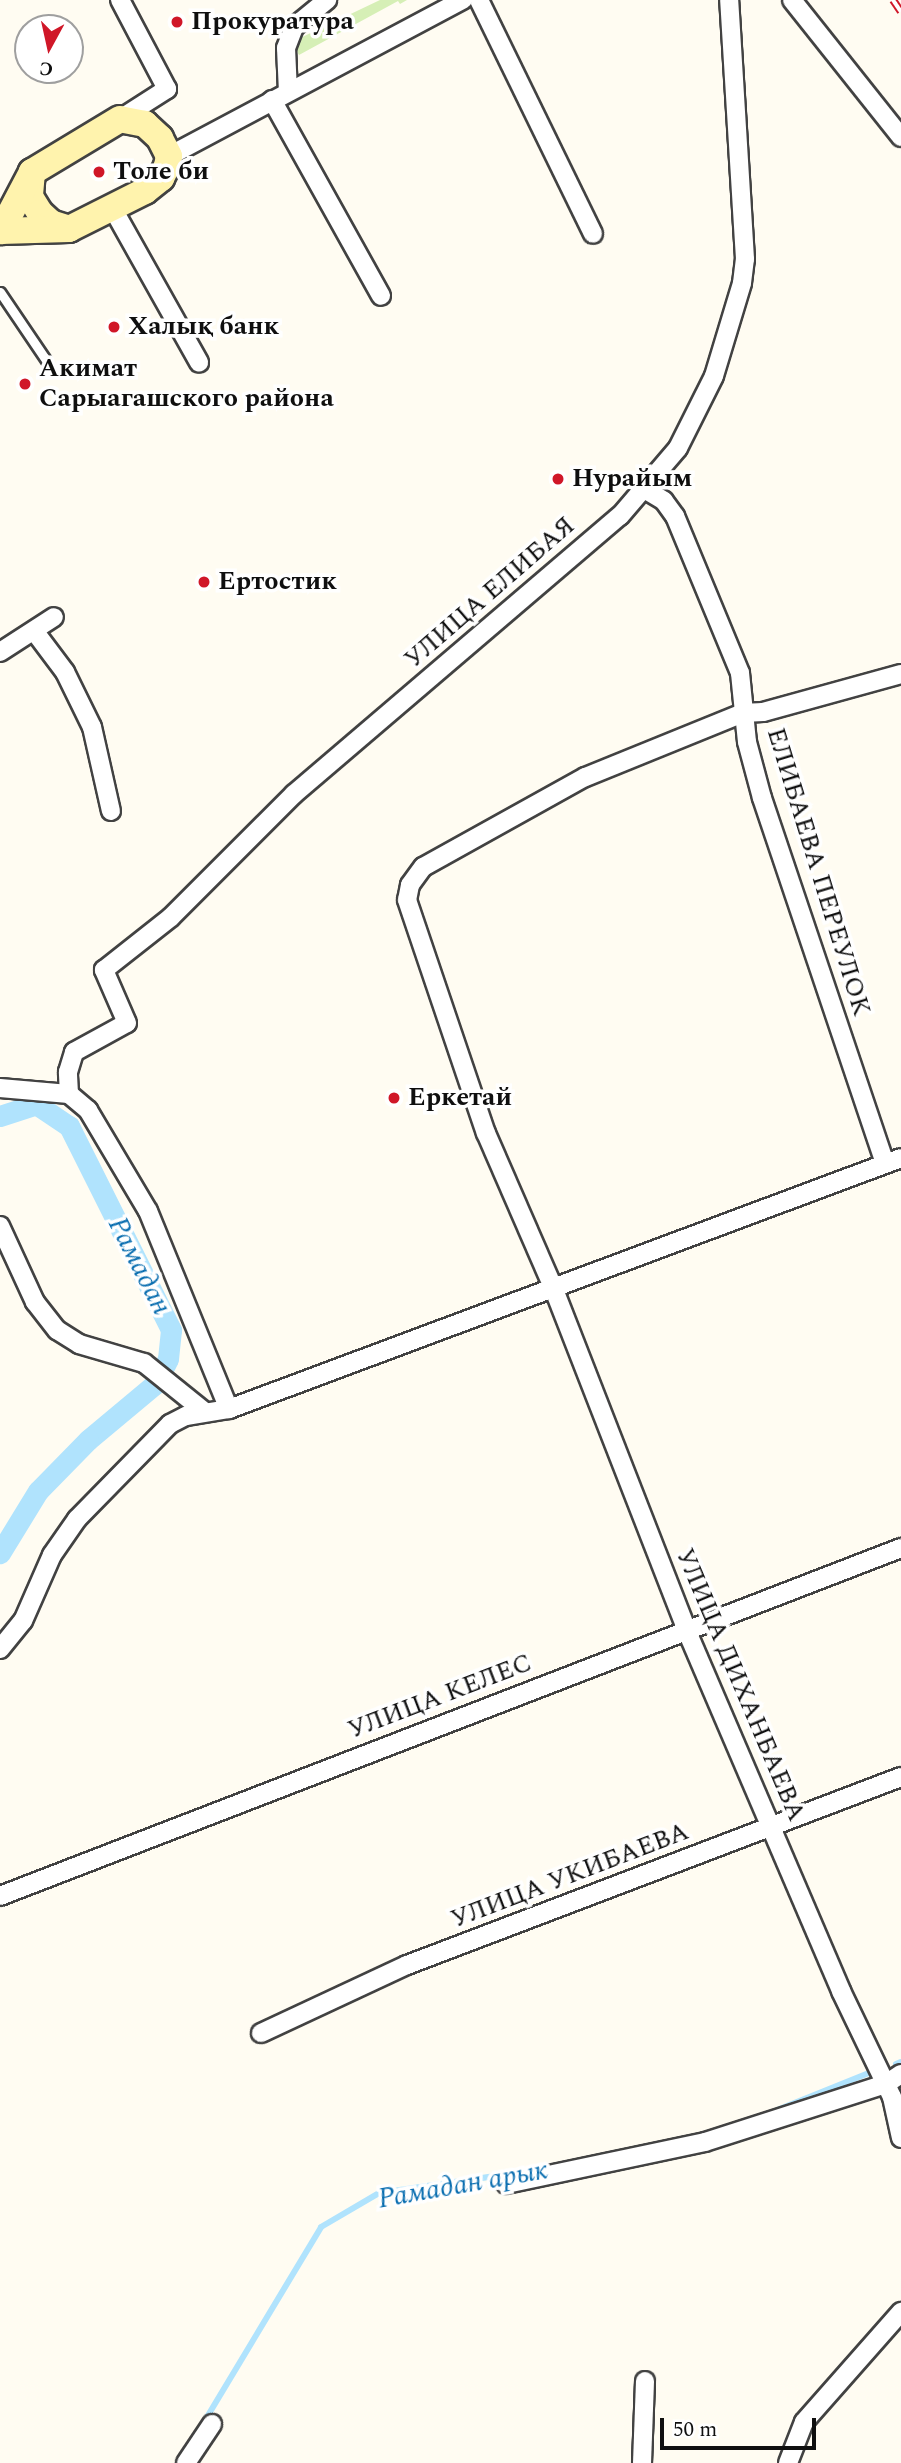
<!DOCTYPE html>
<meta charset="utf-8">
<style>
body{margin:0}
#map{position:relative;width:901px;height:2463px;overflow:hidden;background:#fffcf2;font-family:Spectral,serif}
div>[style]{position:absolute}
.green>*{inset:0;background:#d6efb6}
.stream>*{height:6px;margin:-3px;padding:0 3px;transform-origin:3px;border-radius:3px;background:#b0e3fd}
.canal>*{height:21px;margin:-10.5px;padding:0 10.5px;transform-origin:10.5px;border-radius:10.5px;background:#b0e3fd}
.roads{filter:drop-shadow(2px 0 #424242) drop-shadow(-2px 0 #424242) drop-shadow(0 2px #424242) drop-shadow(0 -2px #424242)}
.lane>*{height:9px;margin:-4.5px;padding:0 4.5px;transform-origin:4.5px;border-radius:4.5px;background:#fff}
.street>*{height:18px;margin:-9px;padding:0 9px;transform-origin:9px;border-radius:9px;background:#fff}
.secondary>*{height:26px;margin:-13px;padding:0 13px;transform-origin:13px;border-radius:13px;background:#fff3ad}
.rail>*{height:8px;margin-top:-4px;transform-origin:0;background:repeating-linear-gradient(90deg,#fff 0 16px,#d01728 0 32px);box-sizing:border-box;border-block:2px solid #d01728}
.dots>*{width:19px;height:19px;translate:-50% -50%;box-sizing:border-box;border:4px solid #fff;border-radius:50%}
span{translate:-50% -50%;white-space:nowrap;text-align:center;line-height:1.15;-webkit-text-stroke:7px #fff;paint-order:stroke}
.poi-label{font-size:26px;color:#0f0f0f;font-weight:700}
.left{translate:0 -50%;text-align:left}
.street-label{font-size:26px;color:#0f0f0f}
.water-label{font-size:28px;color:#0a6eb0;font-style:italic}
.north{position:absolute;left:14px;top:14px;width:70px;height:70px;box-sizing:border-box;background:#fff;border:2px solid #9f9f9f;border-radius:50%;rotate:188deg;font-size:19px;font-weight:700;line-height:28px;text-align:center;color:#0f0f0f}
.north::after{content:'';display:block;margin:auto;width:24px;height:32px;background:#d01728;clip-path:polygon(50% 0,100% 100%,50% 72%,0 100%)}
.scale{position:absolute;left:660px;top:2418px;width:156px;height:32px;box-sizing:border-box;border:4px solid #0f0f0f;border-top:0;padding-left:9px;font-size:21px;line-height:24px;white-space:nowrap;color:#0f0f0f;-webkit-text-stroke:5px #fff;paint-order:stroke}
</style>
<div id="map">
<div class="green">
<i style="clip-path:polygon(380px 0,407px 0,400px 4px,398px 1px,299px 55px,295px 48px,296px 40px)"></i>
</div>
<div class="stream">
<i style="left:896px;top:2064px;width:5px;rotate:-22deg"></i>
<i style="left:777px;top:2110px;width:101px;rotate:-22deg"></i>
<i style="left:204px;top:2422px;width:227px;rotate:-59deg"></i>
<i style="left:321px;top:2227px;width:67px;rotate:-30.4deg"></i>
<i style="left:379px;top:2193px;width:153px;rotate:-8.3deg"></i>
</div>
<div class="canal">
<i style="left:0;top:1116px;width:38px;rotate:-18deg"></i>
<i style="left:36px;top:1104px;width:40px;rotate:34deg"></i>
<i style="left:69px;top:1126px;width:228px;rotate:63.4deg"></i>
<i style="left:171px;top:1330px;width:29px;rotate:96deg"></i>
<i style="left:168px;top:1359px;width:28px;rotate:117deg"></i>
<i style="left:155px;top:1384px;width:87px;rotate:140.1deg"></i>
<i style="left:88px;top:1440px;width:71px;rotate:134.4deg"></i>
<i style="left:38px;top:1491px;width:73px;rotate:121.5deg"></i>
</div>
<div class="roads">
<div class="lane">
<i style="left:0;top:292px;width:82px;rotate:55.9deg"></i>
</div>
<div class="street">
<i style="left:479px;top:0;width:260px;rotate:64deg"></i>
<i style="left:792px;top:0;width:175px;rotate:51.5deg"></i>
<i style="left:288px;top:92px;width:44px;rotate:-92.6deg"></i>
<i style="left:286px;top:48px;width:22px;rotate:-69deg"></i>
<i style="left:294px;top:27px;width:43px;rotate:-39.3deg"></i>
<i style="left:272px;top:100px;width:224px;rotate:60.9deg"></i>
<i style="left:120px;top:119px;width:56px;rotate:-32.6deg"></i>
<i style="left:167px;top:89px;width:101px;rotate:-117.8deg"></i>
<i style="left:169px;top:156px;width:333px;rotate:-28deg"></i>
<i style="left:113px;top:209px;width:176px;rotate:60.7deg"></i>
<i style="left:646px;top:490px;width:21px;rotate:31deg"></i>
<i style="left:664px;top:501px;width:19px;rotate:54deg"></i>
<i style="left:675px;top:516px;width:170px;rotate:67.5deg"></i>
<i style="left:740px;top:673px;width:69px;rotate:84.2deg"></i>
<i style="left:747px;top:742px;width:58px;rotate:75deg"></i>
<i style="left:762px;top:798px;width:385px;rotate:71.4deg"></i>
<i style="left:35px;top:632px;width:50px;rotate:53.1deg"></i>
<i style="left:65px;top:672px;width:61px;rotate:63.9deg"></i>
<i style="left:92px;top:727px;width:86px;rotate:77.3deg"></i>
<i style="left:0;top:652px;width:64px;rotate:-32.9deg"></i>
<i style="left:901px;top:674px;width:143px;rotate:164.6deg"></i>
<i style="left:763px;top:712px;width:20px;rotate:177deg"></i>
<i style="left:743px;top:713px;width:170px;rotate:157.9deg"></i>
<i style="left:585px;top:777px;width:185px;rotate:150.9deg"></i>
<i style="left:423px;top:867px;width:22px;rotate:126deg"></i>
<i style="left:410px;top:885px;width:15px;rotate:101deg"></i>
<i style="left:407px;top:900px;width:246px;rotate:71.3deg"></i>
<i style="left:486px;top:1133px;width:168px;rotate:66.5deg"></i>
<i style="left:553px;top:1287px;width:367px;rotate:68.7deg"></i>
<i style="left:686px;top:1629px;width:394px;rotate:66.8deg"></i>
<i style="left:841px;top:1991px;width:118px;rotate:64.3deg"></i>
<i style="left:892px;top:2097px;width:42px;rotate:77.6deg"></i>
<i style="left:0;top:1088px;width:69px;rotate:5deg"></i>
<i style="left:69px;top:1094px;width:25px;rotate:40deg"></i>
<i style="left:88px;top:1110px;width:117px;rotate:59.3deg"></i>
<i style="left:148px;top:1211px;width:214px;rotate:67.8deg"></i>
<i style="left:69px;top:1094px;width:22px;rotate:-93deg"></i>
<i style="left:68px;top:1072px;width:21px;rotate:-73deg"></i>
<i style="left:74px;top:1052px;width:60px;rotate:-28.7deg"></i>
<i style="left:127px;top:1023px;width:58px;rotate:-113.5deg"></i>
<i style="left:104px;top:970px;width:85px;rotate:-38.3deg"></i>
<i style="left:171px;top:917px;width:174px;rotate:-45deg"></i>
<i style="left:294px;top:794px;width:428px;rotate:-40.5deg"></i>
<i style="left:620px;top:516px;width:89px;rotate:-49.5deg"></i>
<i style="left:678px;top:448px;width:80px;rotate:-63.4deg"></i>
<i style="left:714px;top:376px;width:97px;rotate:-73.2deg"></i>
<i style="left:742px;top:283px;width:24px;rotate:-83deg"></i>
<i style="left:745px;top:259px;width:259px;rotate:-93.5deg"></i>
<i style="left:0;top:1226px;width:84px;rotate:65.3deg"></i>
<i style="left:35px;top:1302px;width:36px;rotate:52deg"></i>
<i style="left:57px;top:1330px;width:26px;rotate:32deg"></i>
<i style="left:79px;top:1344px;width:68px;rotate:16.3deg"></i>
<i style="left:144px;top:1363px;width:78px;rotate:38.8deg"></i>
<i style="left:0;top:1649px;width:36px;rotate:-51deg"></i>
<i style="left:23px;top:1621px;width:72px;rotate:-66.3deg"></i>
<i style="left:52px;top:1555px;width:44px;rotate:-55.2deg"></i>
<i style="left:77px;top:1519px;width:133px;rotate:-45.6deg"></i>
<i style="left:170px;top:1424px;width:18px;rotate:-27deg"></i>
<i style="left:186px;top:1416px;width:44px;rotate:-9.2deg"></i>
<i style="left:229px;top:1409px;width:717px;rotate:-20.48deg"></i>
<i style="left:0;top:1896px;width:966px;rotate:-21.12deg"></i>
<i style="left:261px;top:2033px;width:161px;rotate:-25deg"></i>
<i style="left:407px;top:1965px;width:529px;rotate:-20.84deg"></i>
<i style="left:506px;top:2184px;width:203px;rotate:-11.9deg"></i>
<i style="left:705px;top:2142px;width:190px;rotate:-17.8deg"></i>
<i style="left:886px;top:2084px;width:18px;rotate:-34deg"></i>
<i style="left:186px;top:2463px;width:47px;rotate:-56.3deg"></i>
<i style="left:642px;top:2463px;width:82px;rotate:-87.9deg"></i>
<i style="left:788px;top:2463px;width:44px;rotate:-68.7deg"></i>
<i style="left:804px;top:2422px;width:147px;rotate:-48.6deg"></i>
</div>
<div class="secondary">
<i style="left:32px;top:172px;width:25px;rotate:95deg"></i>
<i style="left:30px;top:197px;width:19px;rotate:58deg"></i>
<i style="left:40px;top:213px;width:15px;rotate:42deg"></i>
<i style="left:51px;top:223px;width:19px;rotate:18deg"></i>
<i style="left:0;top:231px;width:69px;rotate:-1.7deg"></i>
<i style="left:69px;top:229px;width:85px;rotate:-26.6deg"></i>
<i style="left:145px;top:191px;width:21px;rotate:-39deg"></i>
<i style="left:161px;top:178px;width:13px;rotate:-63deg"></i>
<i style="left:167px;top:166px;width:10px;rotate:-79deg"></i>
<i style="left:169px;top:156px;width:20px;rotate:-117deg"></i>
<i style="left:160px;top:138px;width:21px;rotate:-137deg"></i>
<i style="left:145px;top:124px;width:25px;rotate:-169deg"></i>
<i style="left:120px;top:119px;width:103px;rotate:148.9deg"></i>
<i style="left:32px;top:172px;width:67px;rotate:117.7deg"></i>
</div>
</div>
<div class="rail">
<i style="left:893px;top:0;width:14px;rotate:56deg"></i>
</div>
<div class="dots">
<i style="left:177px;top:22px;background:#d01728"></i>
<i style="left:99px;top:172px;background:#d01728"></i>
<i style="left:114px;top:327px;background:#d01728"></i>
<i style="left:25px;top:384px;background:#d01728"></i>
<i style="left:558px;top:479px;background:#d01728"></i>
<i style="left:204px;top:582px;background:#d01728"></i>
<i style="left:394px;top:1098px;background:#d01728"></i>
</div>
<div class="poi-label">
<span class="left" style="left:191px;top:22px">Прокуратура</span>
<span class="left" style="left:113px;top:172px">Толе би</span>
<span class="left" style="left:128px;top:327px">Халық банк</span>
<span class="left" style="left:39px;top:384px">Акимат<br>Сарыагашского района</span>
<span class="left" style="left:572px;top:479px">Нурайым</span>
<span class="left" style="left:218px;top:582px">Ертостик</span>
<span class="left" style="left:408px;top:1098px">Еркетай</span>
</div>
<div class="street-label">
<span style="left:490px;top:593px;rotate:-41deg">УЛИЦА ЕЛИБАЯ</span>
<span style="left:818px;top:872px;rotate:73deg">ЕЛИБАЕВА ПЕРЕУЛОК</span>
<span style="left:740px;top:1685px;rotate:67deg">УЛИЦА ДИХАНБАЕВА</span>
<span style="left:440px;top:1697px;rotate:-21deg">УЛИЦА КЕЛЕС</span>
<span style="left:570px;top:1876px;rotate:-21deg">УЛИЦА УКИБАЕВА</span>
</div>
<div class="water-label">
<span style="left:139px;top:1266px;rotate:63deg">Рамадан</span>
<span style="left:463px;top:2185px;rotate:-10deg">Рамадан арык</span>
</div>
<div class="north">С</div>
<div class="scale">50 m</div>
</div>
